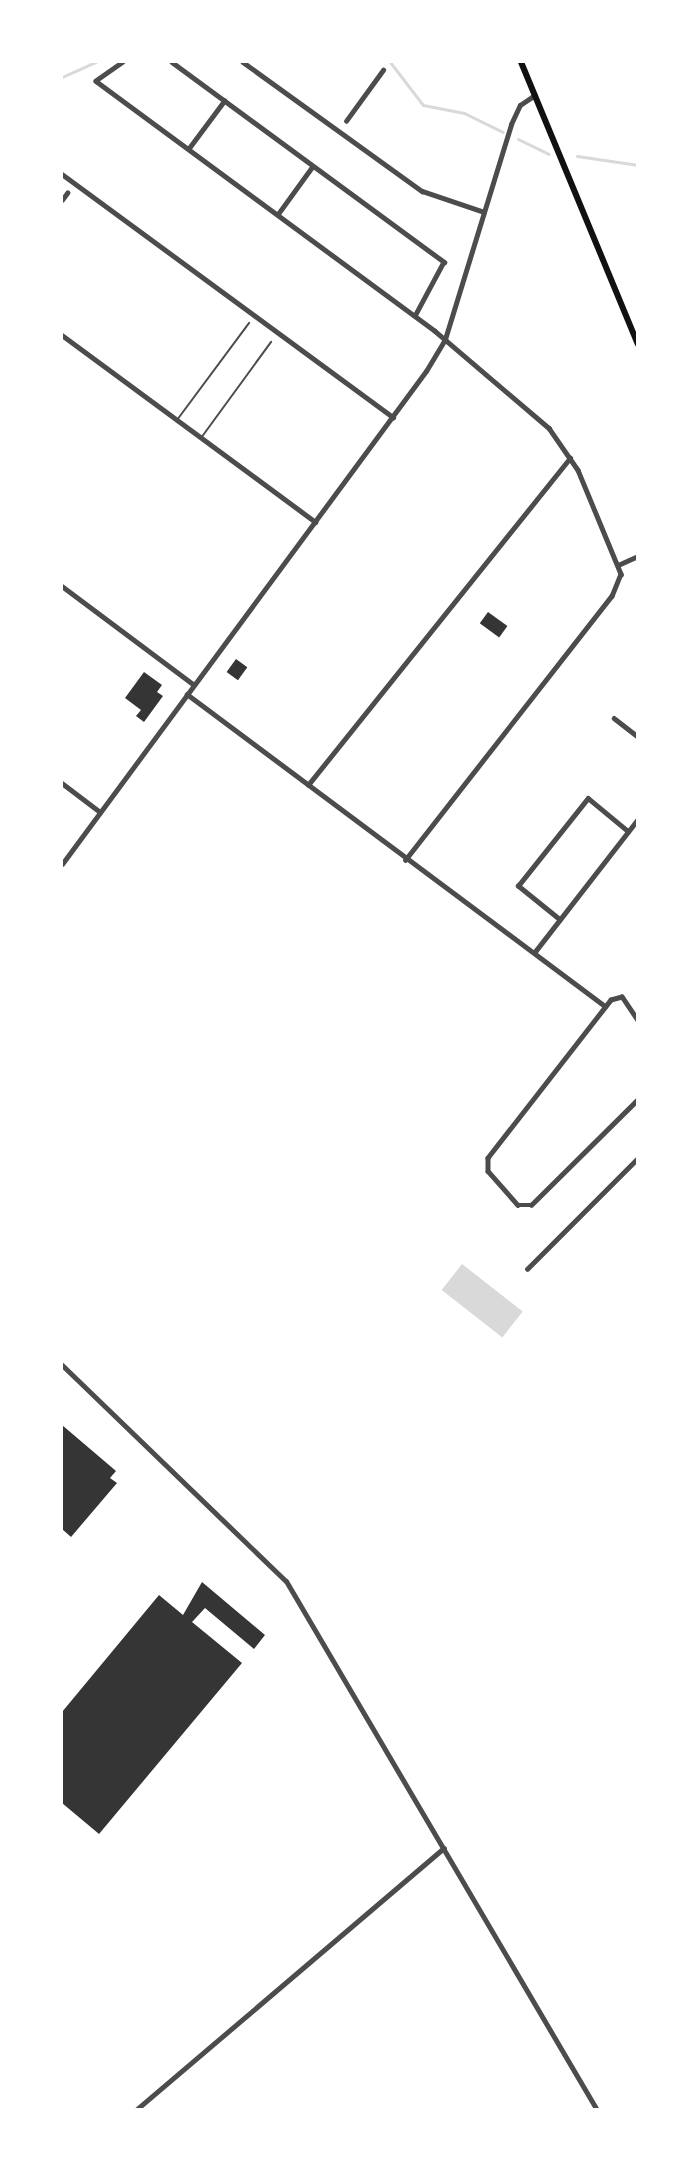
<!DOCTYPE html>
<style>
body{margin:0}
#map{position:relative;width:699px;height:2171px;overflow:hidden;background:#fff;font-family:Quicksand,sans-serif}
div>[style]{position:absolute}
.water>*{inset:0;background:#d9d9d9;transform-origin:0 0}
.stream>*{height:3px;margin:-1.5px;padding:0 1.5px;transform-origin:1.5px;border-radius:1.5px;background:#d9d9d9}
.building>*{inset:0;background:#353535;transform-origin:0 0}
.service>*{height:2px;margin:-1px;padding:0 1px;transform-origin:1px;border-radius:1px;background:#4c4c4c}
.minor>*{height:4.5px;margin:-2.25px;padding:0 2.25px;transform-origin:2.25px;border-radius:2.25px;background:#4c4c4c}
.tertiary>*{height:5px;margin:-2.5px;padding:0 2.5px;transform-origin:2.5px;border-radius:2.5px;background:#4c4c4c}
.secondary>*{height:6px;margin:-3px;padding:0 3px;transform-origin:3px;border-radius:3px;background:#111}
span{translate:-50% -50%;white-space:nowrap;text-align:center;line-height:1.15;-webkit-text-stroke:4.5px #fff;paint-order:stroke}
.frame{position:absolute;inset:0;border:63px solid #fff;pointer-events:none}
</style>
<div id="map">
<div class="water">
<i style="left:462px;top:1264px;width:77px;height:33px;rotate:38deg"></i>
</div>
<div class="stream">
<i style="left:390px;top:62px;width:54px;rotate:52.5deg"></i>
<i style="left:423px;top:105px;width:42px;rotate:11deg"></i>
<i style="left:464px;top:113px;width:43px;rotate:26deg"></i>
<i style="left:62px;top:77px;width:37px;rotate:-24deg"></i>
<i style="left:518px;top:139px;width:34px;rotate:26deg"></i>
<i style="left:577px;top:156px;width:62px;rotate:8.4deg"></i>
</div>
<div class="building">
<i style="left:488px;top:612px;width:24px;height:14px;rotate:36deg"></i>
<i style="left:236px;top:659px;width:14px;height:16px;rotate:36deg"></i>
<i style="clip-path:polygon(144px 672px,162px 685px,157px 692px,163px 696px,144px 722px,136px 716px,141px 710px,125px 698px)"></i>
<i style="clip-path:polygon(62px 1425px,116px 1471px,110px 1478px,117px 1483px,71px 1537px,62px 1529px)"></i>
<i style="clip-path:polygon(202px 1582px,265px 1635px,254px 1649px,205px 1608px,192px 1622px,242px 1663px,99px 1834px,62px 1803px,62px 1712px,159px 1595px,183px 1615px)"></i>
</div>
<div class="service">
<i style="left:177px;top:420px;width:121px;rotate:-53.4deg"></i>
<i style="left:201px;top:438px;width:119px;rotate:-53.9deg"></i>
</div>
<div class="minor">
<i style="left:123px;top:62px;width:33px;rotate:145deg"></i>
<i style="left:96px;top:81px;width:421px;rotate:36.4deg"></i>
<i style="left:435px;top:331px;width:150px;rotate:40.4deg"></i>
<i style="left:549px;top:428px;width:51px;rotate:55.4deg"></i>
<i style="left:578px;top:470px;width:113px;rotate:67.5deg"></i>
<i style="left:621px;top:574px;width:24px;rotate:112deg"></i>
<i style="left:612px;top:596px;width:335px;rotate:128deg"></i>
<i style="left:172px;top:62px;width:338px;rotate:36.3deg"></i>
<i style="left:444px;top:262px;width:61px;rotate:118.2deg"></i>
<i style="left:243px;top:62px;width:221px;rotate:35.8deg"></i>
<i style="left:422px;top:191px;width:65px;rotate:18.7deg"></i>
<i style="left:346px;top:121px;width:63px;rotate:-54deg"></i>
<i style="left:189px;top:148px;width:59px;rotate:-53.3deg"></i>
<i style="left:62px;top:174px;width:411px;rotate:36.3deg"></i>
<i style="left:62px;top:200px;width:9px;rotate:-54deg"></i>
<i style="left:278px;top:214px;width:58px;rotate:-54.1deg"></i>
<i style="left:62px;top:335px;width:315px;rotate:36.4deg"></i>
<i style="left:618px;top:565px;width:22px;rotate:-24deg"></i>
<i style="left:62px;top:586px;width:164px;rotate:36.8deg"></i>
<i style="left:187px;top:694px;width:522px;rotate:36.74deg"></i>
<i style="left:614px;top:718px;width:31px;rotate:38deg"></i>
<i style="left:62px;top:783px;width:48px;rotate:37.3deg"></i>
<i style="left:308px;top:785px;width:419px;rotate:-51.3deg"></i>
<i style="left:560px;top:920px;width:54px;rotate:-141deg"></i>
<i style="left:518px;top:886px;width:112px;rotate:-51.5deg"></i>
<i style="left:588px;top:798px;width:52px;rotate:39.5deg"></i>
<i style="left:534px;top:953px;width:170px;rotate:-52.2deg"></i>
<i style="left:638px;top:1021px;width:29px;rotate:-124deg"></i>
<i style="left:622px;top:997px;width:11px;rotate:165deg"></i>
<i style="left:611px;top:1000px;width:200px;rotate:127.9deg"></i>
<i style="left:488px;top:1158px;width:13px;rotate:90deg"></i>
<i style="left:488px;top:1171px;width:45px;rotate:48.6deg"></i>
<i style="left:518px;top:1205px;width:13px"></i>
<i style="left:531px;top:1205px;width:151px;rotate:-44.7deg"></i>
<i style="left:527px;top:1269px;width:157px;rotate:-45deg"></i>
<i style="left:136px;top:2110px;width:404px;rotate:-40.4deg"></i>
</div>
<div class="tertiary">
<i style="left:62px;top:864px;width:613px;rotate:-53.56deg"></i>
<i style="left:426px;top:371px;width:37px;rotate:-59deg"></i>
<i style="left:445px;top:339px;width:225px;rotate:-72.9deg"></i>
<i style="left:511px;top:124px;width:21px;rotate:-65deg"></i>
<i style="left:520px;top:105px;width:18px;rotate:-34deg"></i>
<i style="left:62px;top:1365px;width:311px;rotate:44deg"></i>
<i style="left:286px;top:1581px;width:614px;rotate:59.55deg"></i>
</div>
<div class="secondary">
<i style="left:521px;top:62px;width:305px;rotate:67.5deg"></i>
</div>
<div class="frame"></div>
</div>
